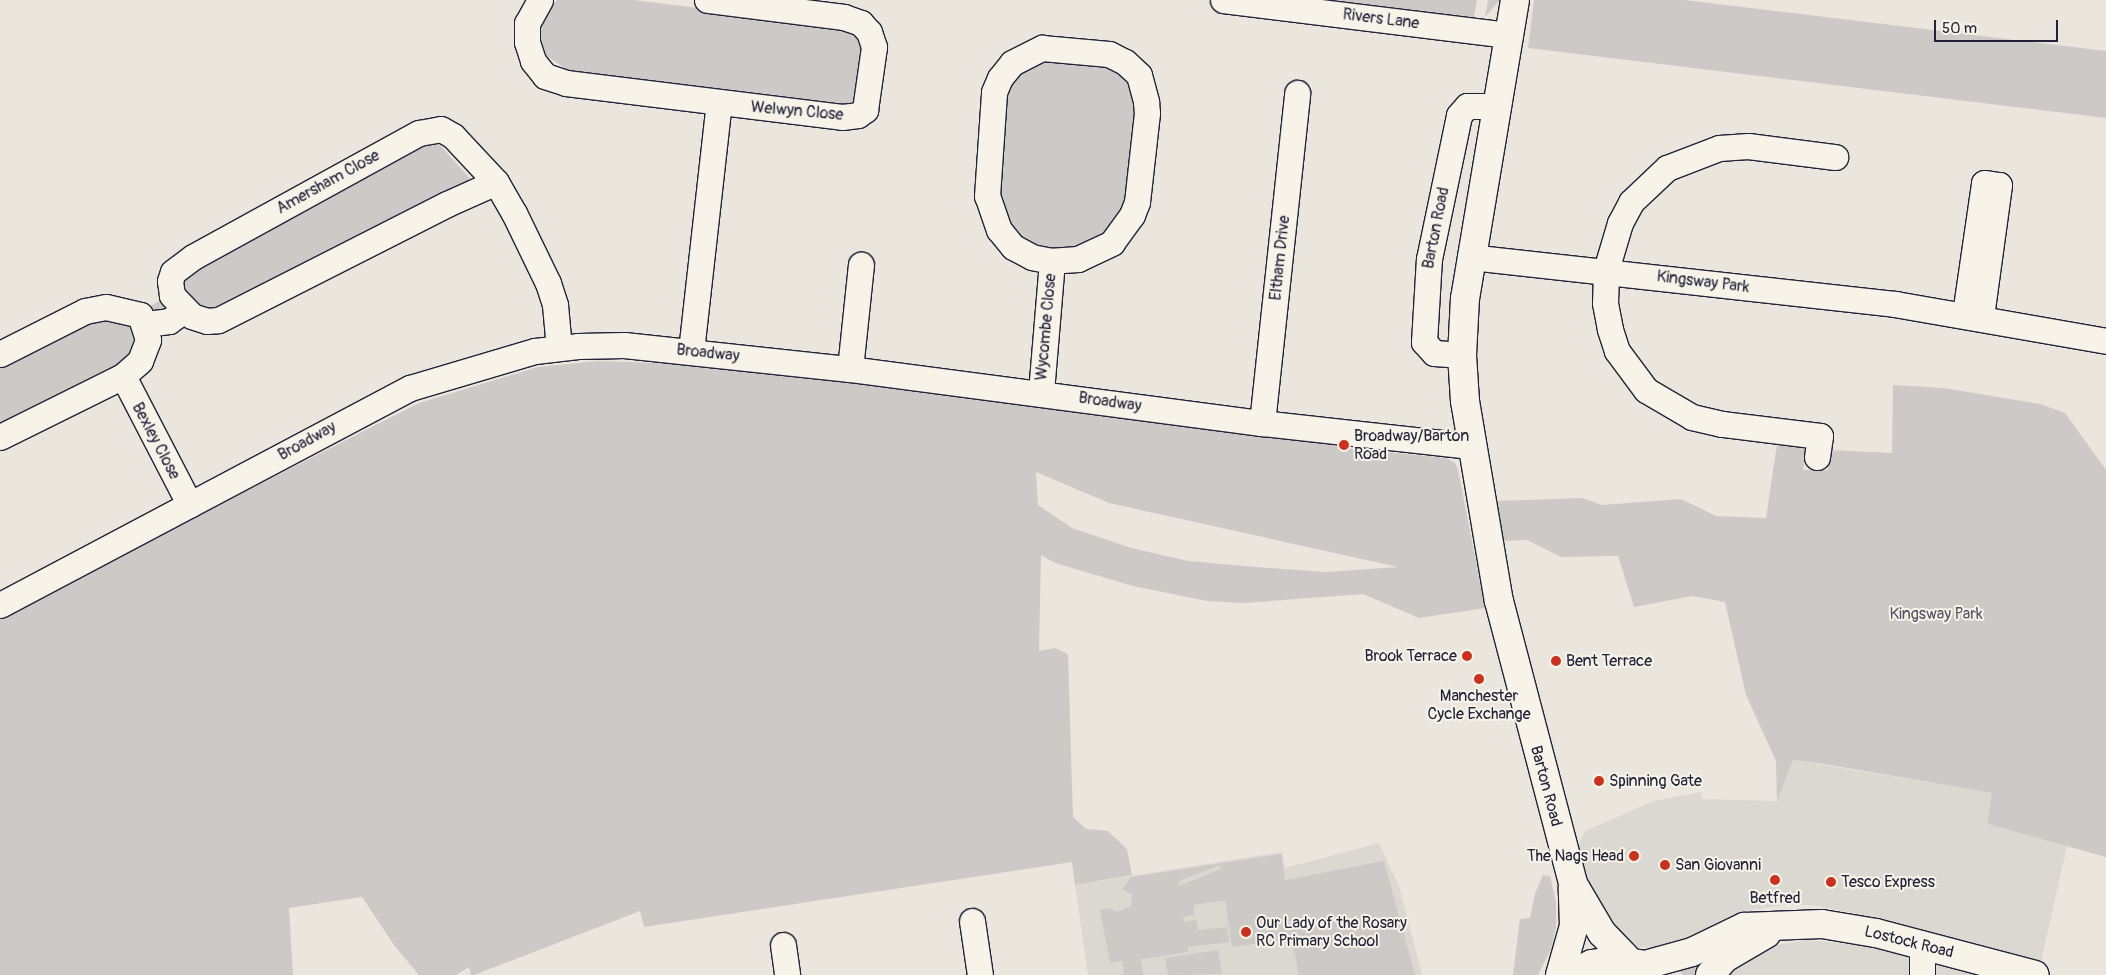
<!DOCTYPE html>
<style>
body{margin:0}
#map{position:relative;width:2106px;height:975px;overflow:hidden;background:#eae6de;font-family:Pangolin,sans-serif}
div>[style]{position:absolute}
.built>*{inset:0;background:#dbd8d2}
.green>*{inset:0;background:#cdc9c6}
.roads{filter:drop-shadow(1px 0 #22223b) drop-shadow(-1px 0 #22223b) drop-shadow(0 1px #22223b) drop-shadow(0 -1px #22223b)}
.minor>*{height:25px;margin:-12.5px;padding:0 12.5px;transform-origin:12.5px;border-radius:12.5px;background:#f7f3e8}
.major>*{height:28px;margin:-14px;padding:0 14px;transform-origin:14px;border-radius:14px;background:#f7f3e8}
.dots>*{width:14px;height:14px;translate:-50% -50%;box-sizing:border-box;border:2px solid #f7f3e8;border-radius:50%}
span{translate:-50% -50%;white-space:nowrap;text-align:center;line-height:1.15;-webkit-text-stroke:4px #f7f3e8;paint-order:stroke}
.street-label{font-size:16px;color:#22223b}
.poi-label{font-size:16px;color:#22223b}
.left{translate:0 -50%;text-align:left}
.right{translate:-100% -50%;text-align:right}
.park-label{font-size:16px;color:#555465}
.scale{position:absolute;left:1934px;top:20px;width:124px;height:22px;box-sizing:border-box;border:2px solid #22223b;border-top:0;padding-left:6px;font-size:15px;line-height:18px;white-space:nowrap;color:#22223b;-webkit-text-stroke:4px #f7f3e8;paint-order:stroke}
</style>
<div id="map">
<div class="built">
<i style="clip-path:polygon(1793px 760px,1992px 793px,1987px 824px,2067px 846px,2040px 966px,1853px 913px,1813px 905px,1783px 905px,1740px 912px,1689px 938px,1661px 948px,1638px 947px,1612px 929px,1573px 856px,1585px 831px,1654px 801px,1700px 792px,1702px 799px,1777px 801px)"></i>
<i style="clip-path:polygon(1379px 843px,1400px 889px,1422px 975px,1088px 975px,1075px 885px,1282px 852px,1285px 868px)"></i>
<i style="clip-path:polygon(1806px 940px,1869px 946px,1973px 975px,1725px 975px,1754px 949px)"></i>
</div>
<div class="green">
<i style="clip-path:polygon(557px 0,633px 0,846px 26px,862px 36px,856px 102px,849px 105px,583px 75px,567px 70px,546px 55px,539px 32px,543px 16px)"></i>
<i style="clip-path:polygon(1285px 0,1477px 0,1473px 22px)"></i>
<i style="clip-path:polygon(1488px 0,1500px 0,1485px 17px)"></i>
<i style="clip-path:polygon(1534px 0,1684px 0,2106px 51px,2106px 118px,1528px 48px)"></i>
<i style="clip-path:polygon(1044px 58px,1108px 64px,1131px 78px,1137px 102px,1124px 212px,1095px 245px,1055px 249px,1036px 247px,1019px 238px,1009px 226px,997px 196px,1002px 93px,1017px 73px)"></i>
<i style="clip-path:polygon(430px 139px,439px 144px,474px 183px,217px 313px,190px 309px,178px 274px)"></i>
<i style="clip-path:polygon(162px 299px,172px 305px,161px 319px,147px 308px)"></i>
<i style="clip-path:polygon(93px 314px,137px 326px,132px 359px,0 431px,0 361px)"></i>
<i style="clip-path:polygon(evenodd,598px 361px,715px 365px,1339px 443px,1343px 448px,1447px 458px,1455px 463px,1458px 470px,1485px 608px,1419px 618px,1363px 594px,1244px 603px,1207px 601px,1133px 586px,1055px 563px,1041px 555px,1039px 651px,1055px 648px,1068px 654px,1073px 817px,1086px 829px,1108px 831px,1127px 849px,1132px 875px,1075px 885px,1072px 862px,644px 927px,640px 911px,474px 975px,471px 975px,469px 967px,456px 975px,419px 975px,394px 945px,362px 897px,289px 908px,293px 975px,0 975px,0 616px,419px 403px,538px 367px,598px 361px,1036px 472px,1109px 503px,1398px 567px,1326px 572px,1256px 567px,1188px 561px,1131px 548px,1072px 528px,1038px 505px,1036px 472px)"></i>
<i style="clip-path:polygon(1893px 385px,1944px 388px,2040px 404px,2065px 413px,2106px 470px,2106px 857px,1987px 824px,1992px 793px,1824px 764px,1793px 760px,1777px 801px,1776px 761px,1746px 695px,1725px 602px,1692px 596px,1634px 607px,1618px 556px,1561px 557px,1527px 540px,1503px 541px,1493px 501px,1583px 498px,1602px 505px,1681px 499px,1716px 516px,1766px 518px,1777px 444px,1807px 447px,1803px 470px,1828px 470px,1830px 450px,1892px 453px)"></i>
<i style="clip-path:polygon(evenodd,1281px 854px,1285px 880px,1384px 861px,1415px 975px,1299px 975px,1292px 939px,1232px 947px,1225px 900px,1194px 905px,1194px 915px,1183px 917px,1184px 922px,1196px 920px,1198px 930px,1227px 927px,1229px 942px,1188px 947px,1188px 952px,1141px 959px,1143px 975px,1124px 975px,1122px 961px,1110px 963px,1100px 910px,1109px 908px,1117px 912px,1131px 906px,1132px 895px,1122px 889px,1131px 877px,1281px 854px,1220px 865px,1220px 869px,1179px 886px,1179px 881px,1220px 865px)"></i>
<i style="clip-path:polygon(1543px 875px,1550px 876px,1556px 902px,1556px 927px,1551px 949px,1538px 975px,1513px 975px,1520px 919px,1530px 918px,1535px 894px)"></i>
<i style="clip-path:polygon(1218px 950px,1222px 974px,1168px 975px,1165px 958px)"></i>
<i style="clip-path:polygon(1690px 961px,1700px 971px,1698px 975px,1683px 975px,1676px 968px)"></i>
</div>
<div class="roads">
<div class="minor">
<i style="left:540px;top:0;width:26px;rotate:119deg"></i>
<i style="left:527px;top:23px;width:19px;rotate:90deg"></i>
<i style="left:527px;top:42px;width:20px;rotate:72deg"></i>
<i style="left:533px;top:61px;width:19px;rotate:51deg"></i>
<i style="left:545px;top:76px;width:22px;rotate:18deg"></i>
<i style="left:566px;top:83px;width:278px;rotate:7deg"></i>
<i style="left:842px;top:117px;width:16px;rotate:-7deg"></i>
<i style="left:858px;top:115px;width:9px;rotate:-36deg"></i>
<i style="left:865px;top:110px;width:64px;rotate:-81.9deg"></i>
<i style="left:874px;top:47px;width:16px;rotate:-108deg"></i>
<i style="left:869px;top:32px;width:12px;rotate:-132deg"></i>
<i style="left:861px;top:23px;width:18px;rotate:-161deg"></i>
<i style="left:844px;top:17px;width:138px;rotate:-172.9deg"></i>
<i style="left:1223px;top:0;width:289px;rotate:7deg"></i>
<i style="left:1042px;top:48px;width:67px;rotate:5.1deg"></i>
<i style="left:1109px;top:54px;width:18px;rotate:27deg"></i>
<i style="left:1125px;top:62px;width:19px;rotate:43deg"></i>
<i style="left:1139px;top:75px;width:28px;rotate:75deg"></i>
<i style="left:1146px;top:102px;width:11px;rotate:85deg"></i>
<i style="left:1147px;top:113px;width:90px;rotate:96.4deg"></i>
<i style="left:1137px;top:202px;width:14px;rotate:111deg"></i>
<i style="left:1132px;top:215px;width:34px;rotate:126deg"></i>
<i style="left:1112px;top:243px;width:38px;rotate:155deg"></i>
<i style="left:1078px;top:259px;width:26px;rotate:176deg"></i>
<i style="left:1052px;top:261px;width:20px;rotate:-169deg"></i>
<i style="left:1032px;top:257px;width:21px;rotate:-152deg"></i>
<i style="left:1013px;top:247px;width:22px;rotate:-129deg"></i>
<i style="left:999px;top:230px;width:36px;rotate:-109deg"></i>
<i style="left:987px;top:196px;width:104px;rotate:-86.1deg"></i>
<i style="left:994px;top:92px;width:15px;rotate:-67deg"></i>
<i style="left:1000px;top:78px;width:19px;rotate:-51deg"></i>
<i style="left:1012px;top:63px;width:34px;rotate:-27deg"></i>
<i style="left:496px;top:182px;width:54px;rotate:155.8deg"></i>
<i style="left:447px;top:204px;width:257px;rotate:153.1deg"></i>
<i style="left:218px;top:320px;width:11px;rotate:175deg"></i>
<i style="left:207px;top:321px;width:16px;rotate:-162deg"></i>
<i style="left:192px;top:316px;width:29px;rotate:-134deg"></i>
<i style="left:172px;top:295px;width:14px;rotate:-98deg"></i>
<i style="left:170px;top:281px;width:9px;rotate:-72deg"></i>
<i style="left:173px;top:272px;width:25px;rotate:-37deg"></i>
<i style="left:193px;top:257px;width:258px;rotate:-28.8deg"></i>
<i style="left:419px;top:133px;width:22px;rotate:-10deg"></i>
<i style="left:441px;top:129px;width:14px;rotate:30deg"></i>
<i style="left:453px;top:136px;width:63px;rotate:46.9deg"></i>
<i style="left:496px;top:182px;width:36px;rotate:60deg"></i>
<i style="left:514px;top:213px;width:78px;rotate:64.1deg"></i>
<i style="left:548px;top:283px;width:23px;rotate:72deg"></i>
<i style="left:555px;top:305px;width:43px;rotate:84.7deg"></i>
<i style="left:1470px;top:257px;width:428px;rotate:6.3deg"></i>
<i style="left:1895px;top:304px;width:214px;rotate:9.9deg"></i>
<i style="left:1965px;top:314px;width:132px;rotate:-81.7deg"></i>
<i style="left:1984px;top:183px;width:15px;rotate:8deg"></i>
<i style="left:1999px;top:185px;width:133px;rotate:97.8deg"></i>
<i style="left:146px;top:324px;width:23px;rotate:-7deg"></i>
<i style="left:169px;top:321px;width:14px;rotate:-36deg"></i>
<i style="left:180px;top:313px;width:8px;rotate:-90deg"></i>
<i style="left:691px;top:351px;width:250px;rotate:-83.6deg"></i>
<i style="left:0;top:354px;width:95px;rotate:-26.8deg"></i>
<i style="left:85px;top:311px;width:21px;rotate:-11deg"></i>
<i style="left:106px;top:307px;width:35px;rotate:13deg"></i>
<i style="left:140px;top:315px;width:26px;rotate:72deg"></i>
<i style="left:148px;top:340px;width:22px;rotate:111deg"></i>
<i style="left:140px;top:361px;width:23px;rotate:139deg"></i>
<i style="left:123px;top:376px;width:137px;rotate:153.6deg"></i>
<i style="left:1462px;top:355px;width:28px;rotate:-176deg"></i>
<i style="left:1434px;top:353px;width:15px;rotate:-132deg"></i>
<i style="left:1424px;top:342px;width:83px;rotate:-86.6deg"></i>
<i style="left:1429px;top:259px;width:147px;rotate:-78.2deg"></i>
<i style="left:1459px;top:115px;width:12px;rotate:-48deg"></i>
<i style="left:1467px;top:106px;width:31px"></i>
<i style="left:850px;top:369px;width:105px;rotate:-84deg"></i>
<i style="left:123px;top:376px;width:145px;rotate:62.6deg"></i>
<i style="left:1041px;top:392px;width:131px;rotate:-85.2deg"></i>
<i style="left:1262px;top:423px;width:332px;rotate:-83.9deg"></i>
<i style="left:1817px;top:457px;width:21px;rotate:-82deg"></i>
<i style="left:1820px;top:436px;width:99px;rotate:-173deg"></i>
<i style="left:1722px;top:424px;width:31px;rotate:-167deg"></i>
<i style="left:1692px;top:417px;width:53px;rotate:-149.6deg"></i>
<i style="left:1646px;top:390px;width:49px;rotate:-126.6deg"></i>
<i style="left:1617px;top:351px;width:23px;rotate:-108deg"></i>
<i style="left:1610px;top:329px;width:26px;rotate:-101deg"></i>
<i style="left:1605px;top:303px;width:33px;rotate:-88deg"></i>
<i style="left:1606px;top:270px;width:49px;rotate:-73.4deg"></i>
<i style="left:1620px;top:223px;width:24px;rotate:-62deg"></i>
<i style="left:1631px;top:202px;width:50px;rotate:-43.4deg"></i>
<i style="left:1667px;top:168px;width:56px;rotate:-21deg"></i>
<i style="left:1719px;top:148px;width:29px;rotate:-4deg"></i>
<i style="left:1748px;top:146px;width:88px;rotate:7.2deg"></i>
<i style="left:0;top:605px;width:464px;rotate:-27.9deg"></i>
<i style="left:410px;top:388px;width:130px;rotate:-16.5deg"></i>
<i style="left:535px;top:351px;width:43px;rotate:-6.6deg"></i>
<i style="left:578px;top:346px;width:46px;rotate:-1.2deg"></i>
<i style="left:624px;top:345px;width:227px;rotate:6.1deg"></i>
<i style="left:850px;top:369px;width:416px;rotate:7.5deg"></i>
<i style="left:1262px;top:423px;width:209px;rotate:6.3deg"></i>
<i style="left:972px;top:921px;width:55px;rotate:81.6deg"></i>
<i style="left:783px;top:945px;width:30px;rotate:82deg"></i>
<i style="left:1922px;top:945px;width:30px;rotate:90deg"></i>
</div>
<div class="major">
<i style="left:1515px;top:0;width:302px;rotate:99.5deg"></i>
<i style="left:1465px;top:298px;width:57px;rotate:93deg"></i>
<i style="left:1462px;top:355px;width:46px;rotate:86.3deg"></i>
<i style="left:1465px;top:401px;width:203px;rotate:80.4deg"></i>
<i style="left:1499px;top:601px;width:293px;rotate:75.3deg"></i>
<i style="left:1573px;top:884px;width:57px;rotate:59.4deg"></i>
<i style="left:1602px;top:933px;width:42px;rotate:46deg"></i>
<i style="left:1645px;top:965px;width:49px;rotate:-15.5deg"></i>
<i style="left:1692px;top:952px;width:58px;rotate:-25.7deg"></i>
<i style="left:1744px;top:927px;width:78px;rotate:-2.2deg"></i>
<i style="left:1822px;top:924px;width:55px;rotate:9.5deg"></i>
<i style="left:1876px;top:933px;width:164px;rotate:14.8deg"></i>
<i style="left:1560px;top:975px;width:51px;rotate:-74.1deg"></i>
<i style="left:1574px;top:926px;width:38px;rotate:-92deg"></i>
<i style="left:1569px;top:975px;width:25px;rotate:-26deg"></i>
<i style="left:1592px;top:964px;width:19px;rotate:-9deg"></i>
<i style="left:1611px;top:961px;width:28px;rotate:6deg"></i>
<i style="left:1710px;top:975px;width:23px;rotate:-49deg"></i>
<i style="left:1725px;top:958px;width:48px;rotate:-30.3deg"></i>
</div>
</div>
<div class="dots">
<i style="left:1344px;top:445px;background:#c8321e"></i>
<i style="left:1467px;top:656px;background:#c8321e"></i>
<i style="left:1556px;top:661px;background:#c8321e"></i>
<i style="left:1479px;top:679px;background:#c8321e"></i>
<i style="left:1599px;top:781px;background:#c8321e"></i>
<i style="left:1634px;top:856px;background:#c8321e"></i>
<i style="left:1665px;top:865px;background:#c8321e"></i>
<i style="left:1775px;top:880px;background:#c8321e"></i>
<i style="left:1831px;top:882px;background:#c8321e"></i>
<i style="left:1246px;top:932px;background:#c8321e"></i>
</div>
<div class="street-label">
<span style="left:1381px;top:19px;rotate:7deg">Rivers Lane</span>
<span style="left:797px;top:111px;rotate:5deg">Welwyn Close</span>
<span style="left:328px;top:182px;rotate:-29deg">Amersham Close</span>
<span style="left:1436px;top:228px;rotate:-79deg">Barton Road</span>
<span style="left:1280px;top:258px;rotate:-84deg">Eltham Drive</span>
<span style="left:1703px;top:282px;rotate:7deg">Kingsway Park</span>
<span style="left:1046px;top:327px;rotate:-85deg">Wycombe Close</span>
<span style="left:708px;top:353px;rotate:6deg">Broadway</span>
<span style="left:1110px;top:402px;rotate:8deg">Broadway</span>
<span style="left:156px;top:441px;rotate:62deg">Bexley Close</span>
<span style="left:307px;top:441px;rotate:-29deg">Broadway</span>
<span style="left:1546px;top:786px;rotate:75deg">Barton Road</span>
<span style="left:1909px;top:942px;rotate:14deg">Lostock Road</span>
</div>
<div class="poi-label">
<span class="left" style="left:1354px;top:445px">Broadway/Barton<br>Road</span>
<span class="right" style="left:1457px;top:656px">Brook Terrace</span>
<span class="left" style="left:1566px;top:661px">Bent Terrace</span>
<span style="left:1479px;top:705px">Manchester<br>Cycle Exchange</span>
<span class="left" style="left:1609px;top:781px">Spinning Gate</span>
<span class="right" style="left:1624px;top:856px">The Nags Head</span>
<span class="left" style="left:1675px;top:865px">San Giovanni</span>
<span class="left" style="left:1841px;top:882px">Tesco Express</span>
<span style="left:1775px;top:898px">Betfred</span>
<span class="left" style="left:1256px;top:932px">Our Lady of the Rosary<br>RC Primary School</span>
</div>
<div class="park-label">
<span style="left:1936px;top:614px">Kingsway Park</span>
</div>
<div class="scale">50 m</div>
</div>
